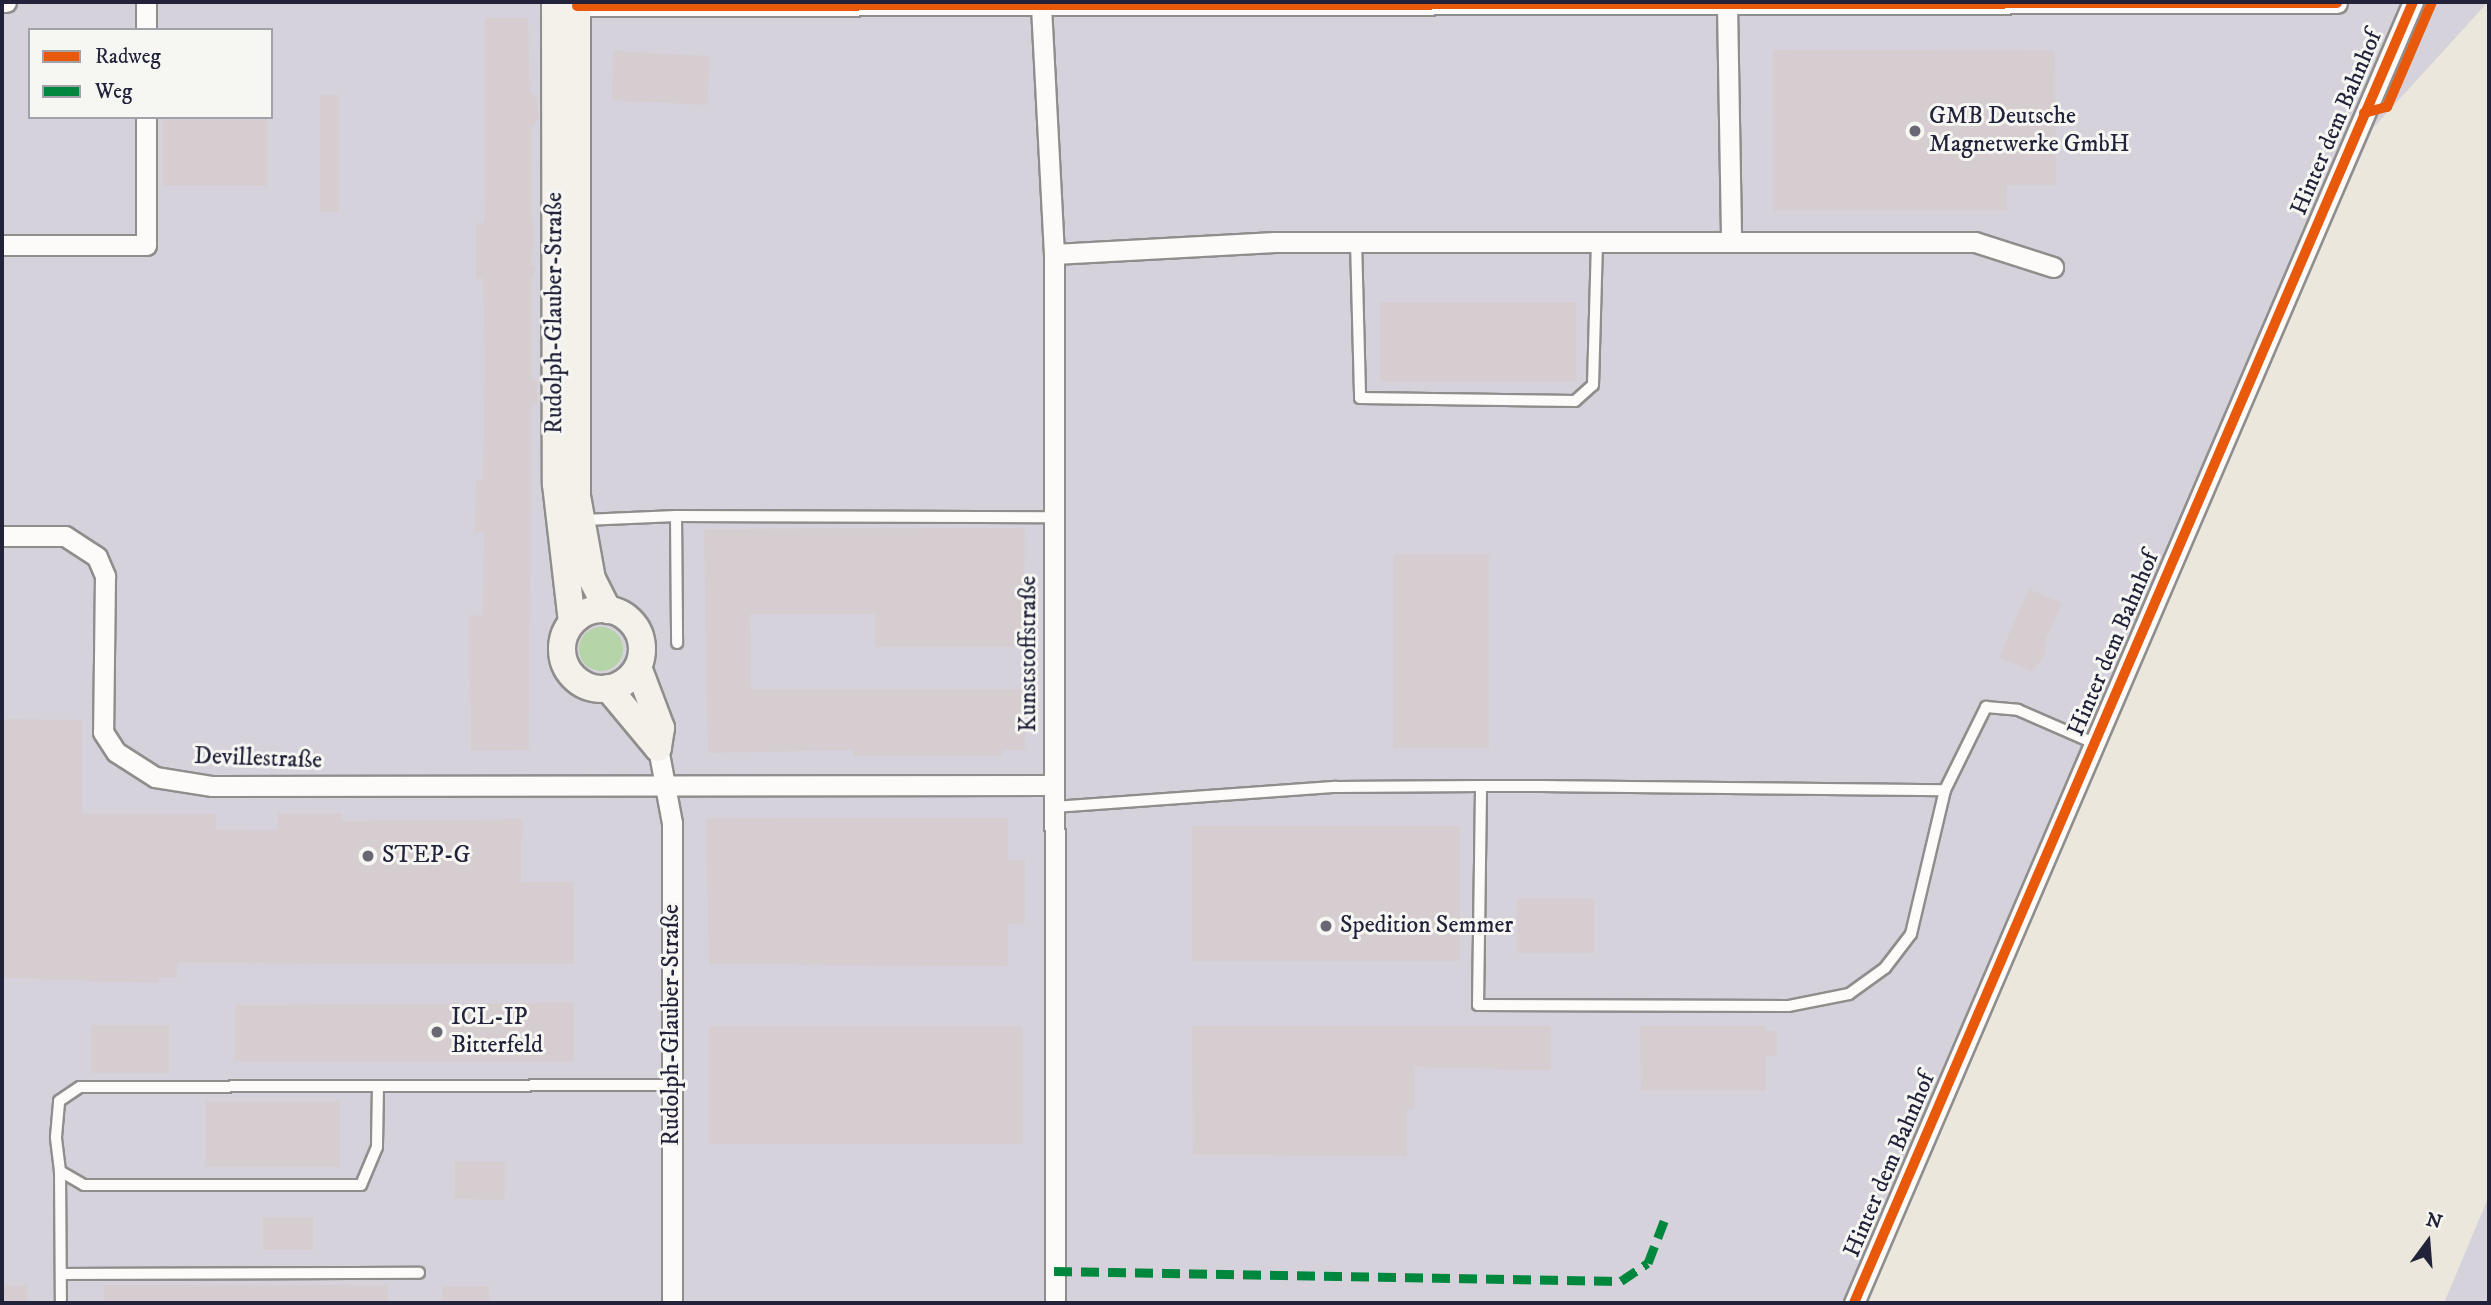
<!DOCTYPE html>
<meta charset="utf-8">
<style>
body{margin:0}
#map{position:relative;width:2491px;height:1305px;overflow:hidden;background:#ebe7dc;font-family:"IM FELL DW Pica",serif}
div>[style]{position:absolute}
.industrial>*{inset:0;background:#d5d2db}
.green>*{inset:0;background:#b5d4a7}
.round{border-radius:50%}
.building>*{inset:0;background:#d6cdd0;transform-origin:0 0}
.roads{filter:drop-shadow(2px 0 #908e8d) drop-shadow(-2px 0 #908e8d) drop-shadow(0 2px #908e8d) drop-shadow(0 -2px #908e8d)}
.lane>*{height:10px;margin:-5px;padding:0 5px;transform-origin:5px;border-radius:5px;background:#fcfbfa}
.street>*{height:19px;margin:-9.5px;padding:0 9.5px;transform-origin:9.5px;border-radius:9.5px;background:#fcfbfa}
.secondary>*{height:26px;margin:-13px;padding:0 13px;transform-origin:13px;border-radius:13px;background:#f4f1eb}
.secondary>.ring{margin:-13px;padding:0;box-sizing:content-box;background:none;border:26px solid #f4f1eb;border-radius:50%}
.quiet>*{height:9px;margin-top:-4.5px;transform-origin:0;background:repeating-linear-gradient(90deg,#00873e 0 18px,transparent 0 27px)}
.cycleway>*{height:10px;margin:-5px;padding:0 5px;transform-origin:5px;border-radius:5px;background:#e8590c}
.dots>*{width:19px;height:19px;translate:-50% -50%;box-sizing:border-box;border:4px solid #f6f6f2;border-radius:50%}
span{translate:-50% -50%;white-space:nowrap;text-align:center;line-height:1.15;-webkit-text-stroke:6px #f6f6f2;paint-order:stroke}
.poi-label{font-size:24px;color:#22223b}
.left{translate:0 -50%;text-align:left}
.street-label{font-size:24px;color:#22223b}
.frame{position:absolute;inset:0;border:4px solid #22223b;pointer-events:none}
.legend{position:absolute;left:28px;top:28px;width:245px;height:91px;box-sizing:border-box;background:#f6f6f2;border:2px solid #a1a1a9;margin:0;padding:9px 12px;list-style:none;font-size:21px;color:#22223b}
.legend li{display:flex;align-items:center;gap:14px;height:35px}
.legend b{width:35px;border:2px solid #a1a1a9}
.north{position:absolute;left:2393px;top:1207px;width:70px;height:70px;-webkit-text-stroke:5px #f6f6f2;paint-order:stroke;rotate:16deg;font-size:19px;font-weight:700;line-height:28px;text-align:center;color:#22223b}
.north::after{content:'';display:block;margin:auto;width:24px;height:32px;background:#22223b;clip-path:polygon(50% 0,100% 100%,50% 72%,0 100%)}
</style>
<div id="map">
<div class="industrial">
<i style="clip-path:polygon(evenodd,2px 2px,2488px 2px,2374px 127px,1852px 1303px,2px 1303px,2px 2px,30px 30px,271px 30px,271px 117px,30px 117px,30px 30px)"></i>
<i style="clip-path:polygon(2489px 1196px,2489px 1303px,2444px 1303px)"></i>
</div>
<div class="green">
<i class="round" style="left:579px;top:627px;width:44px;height:44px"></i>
</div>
<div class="building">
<i style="clip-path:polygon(485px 18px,528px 18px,530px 92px,537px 97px,538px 118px,531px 128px,531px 219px,535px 230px,531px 264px,536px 268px,531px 280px,531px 377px,537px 381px,537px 403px,531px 408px,529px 750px,471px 751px,469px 615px,483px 616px,484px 533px,475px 533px,476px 480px,483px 480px,485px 361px,483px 278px,476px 279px,476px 223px,484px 223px,485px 205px)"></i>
<i style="clip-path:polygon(1773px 50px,2055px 51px,2056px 185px,2007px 185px,2007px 211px,1774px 211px)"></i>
<i style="left:614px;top:51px;width:96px;height:49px;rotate:3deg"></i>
<i style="left:320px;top:95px;width:19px;height:117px"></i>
<i style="left:163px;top:117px;width:104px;height:69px"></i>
<i style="left:1380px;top:302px;width:196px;height:79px"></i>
<i style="clip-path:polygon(1025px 528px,1023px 647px,875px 647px,875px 614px,750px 614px,751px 689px,1025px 689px,1025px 750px,1002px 750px,1002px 756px,853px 756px,853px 750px,708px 753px,704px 529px)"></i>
<i style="left:1393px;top:555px;width:96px;height:193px"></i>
<i style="clip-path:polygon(2029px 589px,2062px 603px,2045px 642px,2045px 655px,2032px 671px,1999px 657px)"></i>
<i style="clip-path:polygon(2px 719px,82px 720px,82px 813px,216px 814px,216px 829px,278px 830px,278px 813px,342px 813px,342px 821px,522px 819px,521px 882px,574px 882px,574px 964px,177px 963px,177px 978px,159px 978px,159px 983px,2px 978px)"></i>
<i style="clip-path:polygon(784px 818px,1008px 818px,1008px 860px,1025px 860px,1025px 923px,1008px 924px,1008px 966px,709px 964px,706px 819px)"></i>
<i style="left:1192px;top:826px;width:268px;height:135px"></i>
<i style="left:1517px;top:899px;width:77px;height:54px"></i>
<i style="clip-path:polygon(550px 1003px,574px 1003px,574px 1061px,235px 1061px,235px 1005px)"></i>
<i style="left:91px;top:1025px;width:78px;height:48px"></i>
<i style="clip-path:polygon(1192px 1026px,1551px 1026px,1551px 1070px,1415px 1067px,1415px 1109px,1407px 1109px,1407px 1156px,1193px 1155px)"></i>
<i style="clip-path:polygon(1640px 1026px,1766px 1026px,1766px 1031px,1777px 1031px,1777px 1056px,1766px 1056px,1766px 1091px,1641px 1091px)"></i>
<i style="left:709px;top:1027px;width:314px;height:117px"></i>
<i style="left:206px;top:1101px;width:134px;height:66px"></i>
<i style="left:455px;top:1161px;width:50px;height:38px;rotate:1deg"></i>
<i style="left:263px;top:1217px;width:50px;height:33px"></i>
<i style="left:2px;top:1285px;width:25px;height:18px"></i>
<i style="left:104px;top:1285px;width:284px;height:18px"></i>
<i style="left:442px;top:1286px;width:47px;height:17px"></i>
</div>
<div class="roads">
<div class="lane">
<i style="left:1356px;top:241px;width:157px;rotate:88.5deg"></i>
<i style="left:1360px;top:398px;width:215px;rotate:0.8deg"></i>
<i style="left:1575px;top:401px;width:24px;rotate:-42deg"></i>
<i style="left:1593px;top:385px;width:143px;rotate:-88.4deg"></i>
<i style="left:676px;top:516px;width:378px;rotate:0.2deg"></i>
<i style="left:584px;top:520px;width:92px;rotate:-2.5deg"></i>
<i style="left:676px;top:516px;width:127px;rotate:89.5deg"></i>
<i style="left:1945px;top:790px;width:93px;rotate:-63.7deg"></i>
<i style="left:1986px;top:707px;width:32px;rotate:5deg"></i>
<i style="left:2018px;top:710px;width:83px;rotate:23.5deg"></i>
<i style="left:1054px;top:807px;width:283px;rotate:-4.1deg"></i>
<i style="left:1336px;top:787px;width:145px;rotate:-0.4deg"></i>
<i style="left:1481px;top:786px;width:61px"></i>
<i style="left:1542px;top:786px;width:403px;rotate:0.6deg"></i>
<i style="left:1945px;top:790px;width:148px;rotate:103.3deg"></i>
<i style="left:1911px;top:934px;width:43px;rotate:127.4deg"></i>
<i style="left:1885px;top:968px;width:44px;rotate:144.2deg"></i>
<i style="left:1849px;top:994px;width:61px;rotate:168.7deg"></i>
<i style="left:1789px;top:1006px;width:311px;rotate:-179.8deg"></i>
<i style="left:1478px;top:1005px;width:219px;rotate:-89.2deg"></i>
<i style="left:378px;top:1087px;width:60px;rotate:91deg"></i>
<i style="left:377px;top:1147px;width:41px;rotate:112.8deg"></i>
<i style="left:361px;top:1185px;width:277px;rotate:180deg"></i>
<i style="left:84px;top:1185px;width:28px;rotate:-150deg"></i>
<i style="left:60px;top:1171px;width:34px;rotate:-97deg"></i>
<i style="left:56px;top:1137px;width:36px;rotate:-85deg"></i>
<i style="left:59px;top:1101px;width:25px;rotate:-34deg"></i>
<i style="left:80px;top:1087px;width:591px;rotate:-0.19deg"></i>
<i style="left:60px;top:1171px;width:132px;rotate:89.6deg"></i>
<i style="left:62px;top:1274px;width:357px;rotate:-0.2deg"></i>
</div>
<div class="street">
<i style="left:2px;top:2px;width:4px"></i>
<i style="left:1727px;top:5px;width:237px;rotate:89deg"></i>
<i style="left:577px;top:6px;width:1760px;rotate:-0.1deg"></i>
<i style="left:1041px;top:6px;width:248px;rotate:87deg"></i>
<i style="left:1054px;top:254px;width:1049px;rotate:89.95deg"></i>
<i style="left:146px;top:30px;width:28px;rotate:-90deg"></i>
<i style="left:2px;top:245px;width:144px"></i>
<i style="left:146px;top:245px;width:128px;rotate:-90deg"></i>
<i style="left:1054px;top:254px;width:221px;rotate:-3.1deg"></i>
<i style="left:1275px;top:242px;width:700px"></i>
<i style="left:1975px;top:242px;width:82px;rotate:17.8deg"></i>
<i style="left:2px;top:536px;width:63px"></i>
<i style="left:65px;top:536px;width:38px;rotate:33deg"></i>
<i style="left:97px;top:557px;width:21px;rotate:67deg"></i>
<i style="left:105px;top:576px;width:156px;rotate:90.7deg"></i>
<i style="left:103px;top:732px;width:24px;rotate:57deg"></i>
<i style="left:116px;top:752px;width:46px;rotate:32.7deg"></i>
<i style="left:155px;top:777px;width:58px;rotate:9deg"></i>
<i style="left:212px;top:786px;width:842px;rotate:-0.07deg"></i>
<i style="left:658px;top:748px;width:76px;rotate:79.4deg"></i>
<i style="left:672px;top:823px;width:480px;rotate:90deg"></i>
<i style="left:1854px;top:1303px;width:1416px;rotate:-66.75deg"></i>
</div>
<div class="secondary">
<i style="left:555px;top:2px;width:482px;rotate:89.9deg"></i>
<i style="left:556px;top:484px;width:139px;rotate:83.4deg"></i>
<i style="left:577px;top:2px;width:494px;rotate:90deg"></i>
<i style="left:577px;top:496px;width:84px;rotate:79.8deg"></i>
<i style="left:592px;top:579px;width:35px;rotate:63deg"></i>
<i class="ring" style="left:562px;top:609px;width:54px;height:54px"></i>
<i style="left:638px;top:667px;width:65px;rotate:69.3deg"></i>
<i style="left:661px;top:728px;width:20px;rotate:99deg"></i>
<i style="left:608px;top:688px;width:78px;rotate:50.2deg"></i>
</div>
</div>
<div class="quiet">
<i style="left:1054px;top:1271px;width:567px;rotate:1.01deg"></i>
<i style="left:1621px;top:1281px;width:32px;rotate:-34deg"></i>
<i style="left:1648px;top:1263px;width:50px;rotate:-69deg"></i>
</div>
<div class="cycleway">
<i style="left:577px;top:6px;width:1760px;rotate:-0.1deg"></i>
<i style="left:2364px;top:113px;width:24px;rotate:-15deg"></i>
<i style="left:2387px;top:107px;width:114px;rotate:-66.8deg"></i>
<i style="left:1854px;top:1303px;width:1416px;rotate:-66.75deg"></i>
</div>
<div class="dots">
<i style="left:1915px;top:131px;background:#686773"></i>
<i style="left:368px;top:856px;background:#686773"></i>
<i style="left:1326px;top:926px;background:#686773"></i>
<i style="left:437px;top:1032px;background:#686773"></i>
</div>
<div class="poi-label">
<span class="left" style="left:1929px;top:131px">GMB Deutsche<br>Magnetwerke GmbH</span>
<span class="left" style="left:382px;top:856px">STEP-G</span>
<span class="left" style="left:1340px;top:926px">Spedition Semmer</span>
<span class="left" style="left:451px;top:1032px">ICL-IP<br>Bitterfeld</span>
</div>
<div class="street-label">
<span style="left:2337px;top:123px;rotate:-67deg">Hinter dem Bahnhof</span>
<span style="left:555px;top:313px;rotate:-90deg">Rudolph-Glauber-Straße</span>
<span style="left:2114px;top:644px;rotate:-67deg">Hinter dem Bahnhof</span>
<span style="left:1029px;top:654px;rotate:-90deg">Kunststoffstraße</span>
<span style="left:258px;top:759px;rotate:2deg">Devillestraße</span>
<span style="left:672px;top:1025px;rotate:-90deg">Rudolph-Glauber-Straße</span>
<span style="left:1890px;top:1165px;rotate:-67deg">Hinter dem Bahnhof</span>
</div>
<div class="frame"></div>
<ul class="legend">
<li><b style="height:9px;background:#e8590c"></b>Radweg</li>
<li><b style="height:9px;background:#00873e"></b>Weg</li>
</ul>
<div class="north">N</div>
</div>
